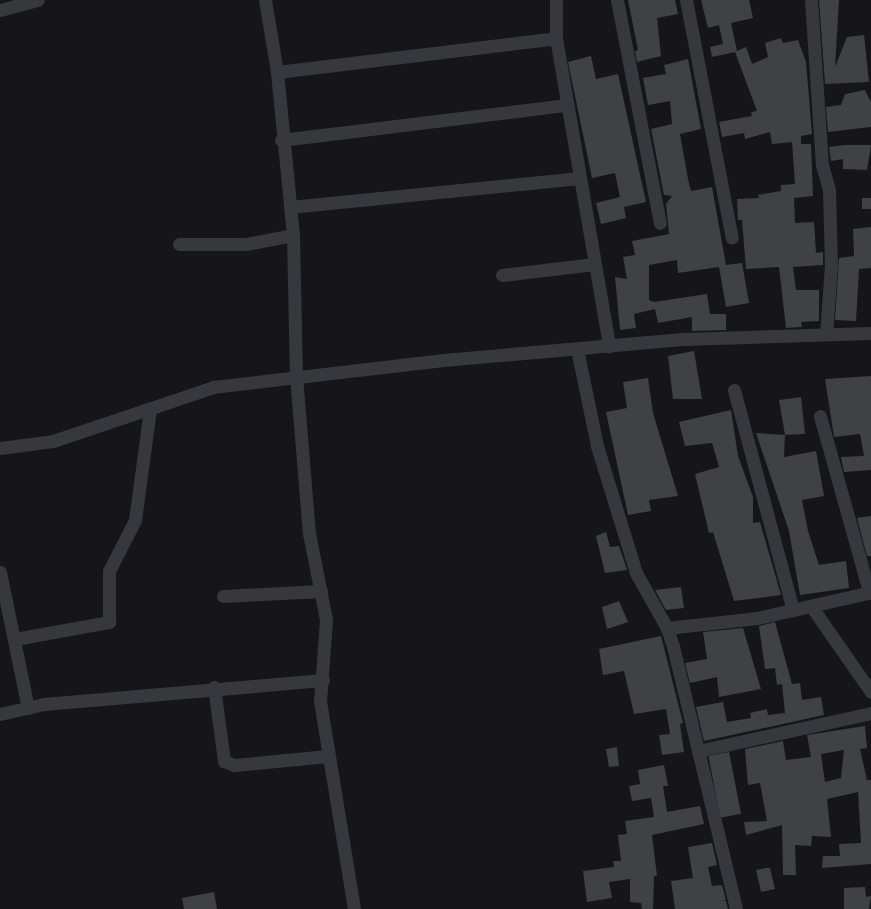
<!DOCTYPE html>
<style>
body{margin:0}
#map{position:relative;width:871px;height:909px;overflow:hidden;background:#161618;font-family:Inter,sans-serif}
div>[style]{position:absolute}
.building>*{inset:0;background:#404145;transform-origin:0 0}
.street>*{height:13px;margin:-6.5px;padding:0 6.5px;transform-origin:6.5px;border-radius:6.5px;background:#37383d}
span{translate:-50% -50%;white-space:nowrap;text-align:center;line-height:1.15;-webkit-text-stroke:3px #111113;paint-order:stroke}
</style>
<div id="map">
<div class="building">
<i style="clip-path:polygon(628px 0,675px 0,678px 14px,657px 18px,661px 56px,637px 62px,635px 51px,638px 50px)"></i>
<i style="clip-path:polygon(701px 0,749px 0,753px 18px,731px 23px,737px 51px,746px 47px,752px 64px,768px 57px,765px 43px,781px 38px,783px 43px,798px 40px,806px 62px,812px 134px,801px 136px,801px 144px,811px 144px,813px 196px,794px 198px,795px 223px,814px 222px,816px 253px,823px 252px,823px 265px,793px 267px,796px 290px,819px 290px,819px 321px,801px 322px,802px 327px,786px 328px,779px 267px,746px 269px,742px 220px,738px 220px,737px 199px,759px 198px,758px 195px,781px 191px,781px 185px,795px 184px,792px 142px,772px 144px,770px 132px,745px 139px,744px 133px,722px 137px,719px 122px,752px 116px,751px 112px,757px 111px,735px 52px,712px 57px,710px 47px,723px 44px,719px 25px,708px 28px)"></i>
<i style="clip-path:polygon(819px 0,839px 0,835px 67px,847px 37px,864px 35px,869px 82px,825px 84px)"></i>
<i style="clip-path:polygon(591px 56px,596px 79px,618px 74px,646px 202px,624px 207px,626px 218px,601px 224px,596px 203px,620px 197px,615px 173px,592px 178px,568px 62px)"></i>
<i style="clip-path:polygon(688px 59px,701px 129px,680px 134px,688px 179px,691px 191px,712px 187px,726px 265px,742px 263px,749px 303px,726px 307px,719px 267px,678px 273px,677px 260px,649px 265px,649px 300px,654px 302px,707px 294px,710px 314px,726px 314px,726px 330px,692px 331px,692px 317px,658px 323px,655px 309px,634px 314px,636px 328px,620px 330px,615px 277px,627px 279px,623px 257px,635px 255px,632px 241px,669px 234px,666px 204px,672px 196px,664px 195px,651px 129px,672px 124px,670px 101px,648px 105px,643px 78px,666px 74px,664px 65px)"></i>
<i style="clip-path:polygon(865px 90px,871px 102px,871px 127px,828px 132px,826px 107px,841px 105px,845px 94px)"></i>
<i style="clip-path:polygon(844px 145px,871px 145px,867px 170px,843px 169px,843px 159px,831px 161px,829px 147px)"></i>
<i style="left:862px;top:198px;width:9px;height:11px"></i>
<i style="clip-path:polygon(871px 227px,871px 268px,859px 269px,856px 321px,835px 320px,839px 258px,854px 256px,853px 229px)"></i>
<i style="clip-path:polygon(694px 351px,702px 399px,673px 399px,668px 356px)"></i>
<i style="clip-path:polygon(871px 376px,871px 470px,844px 472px,841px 457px,864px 456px,860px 434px,834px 437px,825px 379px)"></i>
<i style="clip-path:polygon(648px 378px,653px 413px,678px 496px,649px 500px,651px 511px,628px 515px,606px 412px,627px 408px,623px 382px)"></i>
<i style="clip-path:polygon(801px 397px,805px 434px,785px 435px,779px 400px)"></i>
<i style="clip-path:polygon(731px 410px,738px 456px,753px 497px,753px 523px,760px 522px,781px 595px,734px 601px,713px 532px,709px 533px,695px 474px,719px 467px,712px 443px,685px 446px,679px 422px)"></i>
<i style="clip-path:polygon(756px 433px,785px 435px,784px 457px,816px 451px,824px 496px,802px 500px,808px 531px,819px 565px,846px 561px,849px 588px,800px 595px,789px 531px)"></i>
<i style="clip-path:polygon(871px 516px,871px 556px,867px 556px,857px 518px)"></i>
<i style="clip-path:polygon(606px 532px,610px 547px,619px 546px,627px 570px,605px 573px,596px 536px)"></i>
<i style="clip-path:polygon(681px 587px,684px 608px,666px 610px,655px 590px)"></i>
<i style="clip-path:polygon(619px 601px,628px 622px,607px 629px,602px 607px)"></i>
<i style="clip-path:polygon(775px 622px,792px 684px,800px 683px,802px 700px,821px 697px,824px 715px,704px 741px,696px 707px,723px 702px,727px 722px,751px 718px,750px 713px,767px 709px,768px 715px,785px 713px,782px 684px,777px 685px,775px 668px,765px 669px,759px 626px)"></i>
<i style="clip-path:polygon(743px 628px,761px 689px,719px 697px,717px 677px,690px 683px,685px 663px,707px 659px,703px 632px)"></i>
<i style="clip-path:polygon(661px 636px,683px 723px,680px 724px,684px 752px,662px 755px,659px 735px,670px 734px,666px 709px,634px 714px,624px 671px,603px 675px,599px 649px)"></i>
<i style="clip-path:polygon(evenodd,865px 726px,867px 748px,860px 749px,867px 780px,871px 780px,871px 864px,822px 868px,823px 856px,840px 856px,839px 844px,861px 843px,858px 792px,827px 799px,831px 837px,812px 836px,811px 846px,795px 845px,796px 875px,783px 875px,782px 825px,746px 835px,744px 822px,767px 821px,760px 783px,748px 785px,745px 749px,783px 741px,786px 760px,811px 757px,807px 735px,865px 726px,844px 750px,841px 778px,825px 782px,821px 754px,844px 750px)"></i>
<i style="clip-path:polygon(617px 747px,619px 766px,609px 767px,606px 749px)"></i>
<i style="left:729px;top:752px;width:63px;height:21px;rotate:79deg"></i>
<i style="clip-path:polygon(664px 765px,668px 786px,663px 786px,667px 812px,700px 806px,704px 824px,652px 835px,657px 876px,654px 876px,653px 909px,642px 909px,641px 903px,630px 902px,630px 879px,609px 882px,612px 898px,587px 902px,583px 871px,614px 867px,613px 861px,621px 861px,618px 835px,627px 834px,625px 821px,654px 817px,651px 798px,632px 801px,629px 786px,640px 784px,638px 770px)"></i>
<i style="clip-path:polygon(712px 843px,717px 865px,708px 867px,712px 886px,722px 885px,726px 900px,722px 901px,726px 901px,728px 909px,675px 909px,671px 881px,693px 878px,688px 847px)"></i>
<i style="clip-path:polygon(766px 868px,770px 868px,775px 889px,761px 892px,756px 870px)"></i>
<i style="clip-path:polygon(865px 887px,866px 897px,871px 896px,869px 909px,844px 909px,844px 888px)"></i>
<i style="clip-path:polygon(214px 892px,217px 909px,184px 909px,182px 898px)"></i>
</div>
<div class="street">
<i style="left:265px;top:0;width:73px;rotate:80.5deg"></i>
<i style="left:277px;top:72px;width:164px;rotate:84.4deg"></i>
<i style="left:293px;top:235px;width:141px;rotate:88.8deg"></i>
<i style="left:296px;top:376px;width:158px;rotate:85.3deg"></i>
<i style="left:309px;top:533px;width:89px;rotate:78.9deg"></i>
<i style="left:326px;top:620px;width:81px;rotate:94.2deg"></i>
<i style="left:320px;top:701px;width:211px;rotate:80.7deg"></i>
<i style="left:556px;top:0;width:38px;rotate:90deg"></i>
<i style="left:556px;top:38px;width:313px;rotate:80.2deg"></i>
<i style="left:617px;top:0;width:227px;rotate:79.1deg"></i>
<i style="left:686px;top:0;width:242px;rotate:79.1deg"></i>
<i style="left:811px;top:0;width:165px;rotate:86.2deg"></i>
<i style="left:822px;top:165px;width:26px;rotate:74deg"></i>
<i style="left:829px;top:190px;width:75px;rotate:88.5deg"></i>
<i style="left:831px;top:265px;width:69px;rotate:94.1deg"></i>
<i style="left:0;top:10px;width:39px;rotate:-15deg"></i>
<i style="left:277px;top:72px;width:281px;rotate:-6.9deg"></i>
<i style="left:281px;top:140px;width:288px;rotate:-7deg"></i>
<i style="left:290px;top:207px;width:289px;rotate:-5.7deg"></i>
<i style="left:179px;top:244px;width:67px"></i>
<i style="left:246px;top:244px;width:48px;rotate:-10.8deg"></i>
<i style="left:502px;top:275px;width:93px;rotate:-6.8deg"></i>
<i style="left:577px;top:349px;width:99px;rotate:78.3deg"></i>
<i style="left:597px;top:446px;width:133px;rotate:72.9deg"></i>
<i style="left:636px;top:573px;width:63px;rotate:60.6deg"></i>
<i style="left:667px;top:628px;width:19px;rotate:72deg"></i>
<i style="left:673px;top:646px;width:270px;rotate:76.5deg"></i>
<i style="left:734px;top:390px;width:228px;rotate:75deg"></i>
<i style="left:820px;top:416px;width:183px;rotate:74.4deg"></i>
<i style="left:0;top:448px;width:53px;rotate:-7.5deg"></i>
<i style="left:53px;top:441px;width:169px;rotate:-18.6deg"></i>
<i style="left:213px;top:387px;width:232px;rotate:-6.7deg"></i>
<i style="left:443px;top:360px;width:240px;rotate:-5deg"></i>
<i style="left:682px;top:339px;width:189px;rotate:-1.8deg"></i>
<i style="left:0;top:572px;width:139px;rotate:78.4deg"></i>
<i style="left:223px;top:596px;width:98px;rotate:-2.9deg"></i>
<i style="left:811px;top:606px;width:105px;rotate:55.1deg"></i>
<i style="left:667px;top:628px;width:91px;rotate:-6.3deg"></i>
<i style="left:757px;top:618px;width:117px;rotate:-12.8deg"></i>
<i style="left:15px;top:639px;width:96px;rotate:-10.3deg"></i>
<i style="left:109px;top:622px;width:51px;rotate:-90deg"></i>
<i style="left:109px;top:571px;width:57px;rotate:-63deg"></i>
<i style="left:135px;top:520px;width:112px;rotate:-82.3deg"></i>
<i style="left:214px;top:687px;width:75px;rotate:82.3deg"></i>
<i style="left:224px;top:761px;width:11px;rotate:22deg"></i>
<i style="left:234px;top:765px;width:94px;rotate:-5.5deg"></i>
<i style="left:0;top:714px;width:45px;rotate:-12.8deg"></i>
<i style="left:44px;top:704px;width:280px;rotate:-4.9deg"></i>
<i style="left:698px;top:751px;width:177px;rotate:-12.4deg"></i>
</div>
</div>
